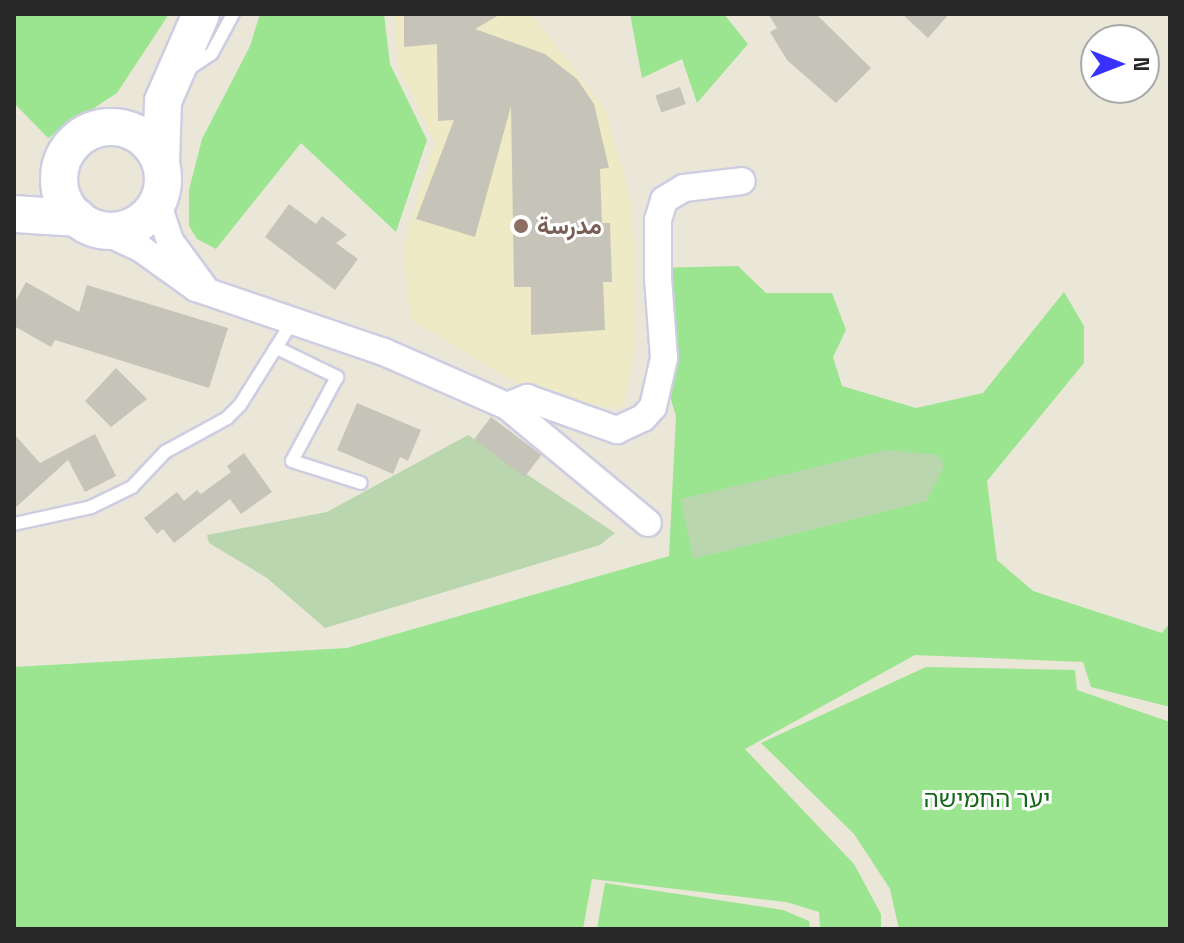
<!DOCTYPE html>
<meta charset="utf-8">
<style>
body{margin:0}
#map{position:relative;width:1184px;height:943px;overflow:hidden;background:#ebe7d8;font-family:"Space Grotesk",Vazirmatn,"Noto Sans Hebrew",sans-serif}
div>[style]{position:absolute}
.education>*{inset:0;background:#eeeac6}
.green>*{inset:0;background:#9be591}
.cemetery>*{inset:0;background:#b9d6ae}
.building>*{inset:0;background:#c6c4b8;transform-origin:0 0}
.roads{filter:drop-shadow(2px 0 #cecde2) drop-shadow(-2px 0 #cecde2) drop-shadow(0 2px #cecde2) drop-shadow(0 -2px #cecde2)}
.service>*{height:12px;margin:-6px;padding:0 6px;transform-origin:6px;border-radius:6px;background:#fff}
.minor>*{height:26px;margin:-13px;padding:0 13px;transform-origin:13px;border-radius:13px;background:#fff}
.secondary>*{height:36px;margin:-18px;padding:0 18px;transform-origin:18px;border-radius:18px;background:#fff}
.secondary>.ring{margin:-18px;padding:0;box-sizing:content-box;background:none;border:36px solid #fff;border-radius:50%}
.dots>*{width:22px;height:22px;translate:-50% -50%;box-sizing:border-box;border:4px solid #fff;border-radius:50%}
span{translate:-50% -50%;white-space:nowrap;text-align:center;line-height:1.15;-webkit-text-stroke:6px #fff;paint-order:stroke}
.education-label{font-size:24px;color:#785e54;font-weight:700}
.left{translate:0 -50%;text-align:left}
.park-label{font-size:24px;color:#166717}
.frame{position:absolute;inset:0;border:16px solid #282828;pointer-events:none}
.north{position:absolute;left:1080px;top:24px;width:80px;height:80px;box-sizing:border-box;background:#fff;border:2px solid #a9a9a9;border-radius:50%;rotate:90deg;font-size:22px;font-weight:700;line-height:32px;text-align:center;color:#282828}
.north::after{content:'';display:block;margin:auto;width:28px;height:36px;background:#3831ff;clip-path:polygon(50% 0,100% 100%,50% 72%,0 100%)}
</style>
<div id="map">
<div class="education">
<i style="clip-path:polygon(394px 14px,532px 14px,606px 111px,632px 205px,636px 340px,624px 408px,549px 403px,410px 319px,403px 246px,435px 142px,398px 67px)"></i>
</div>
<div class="green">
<i style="clip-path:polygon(14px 14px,169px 14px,117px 93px,48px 138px,14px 103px)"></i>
<i style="clip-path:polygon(260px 14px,384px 14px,390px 64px,427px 140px,396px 232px,301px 143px,216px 249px,197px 239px,189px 226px,189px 190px,202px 139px,250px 46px)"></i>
<i style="clip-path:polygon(630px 14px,724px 14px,748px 44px,697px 103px,682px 59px,642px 78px)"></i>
<i style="clip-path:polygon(738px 266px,766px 293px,832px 293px,846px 330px,833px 357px,842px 386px,916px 408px,983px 393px,1064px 292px,1084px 326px,1084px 363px,987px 481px,997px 560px,1033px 591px,1162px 633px,1170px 623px,1170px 707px,1091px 687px,1083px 662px,915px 655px,745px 749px,854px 864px,881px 914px,881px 929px,820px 929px,819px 912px,786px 902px,592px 879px,583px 929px,14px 929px,14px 667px,347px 648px,669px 556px,676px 416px,658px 358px,654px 268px)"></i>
<i style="clip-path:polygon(926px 667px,1075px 670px,1077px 690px,1170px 722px,1170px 929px,899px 929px,890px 889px,854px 834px,761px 743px)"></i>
<i style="clip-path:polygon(605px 883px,783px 910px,809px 921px,810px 929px,597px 929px)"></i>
</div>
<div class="cemetery">
<i style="clip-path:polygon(468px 435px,615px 533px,600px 545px,325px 628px,267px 578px,209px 543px,207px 535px,327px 512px)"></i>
<i style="clip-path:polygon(887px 450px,939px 455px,944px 466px,927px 501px,693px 559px,681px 499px)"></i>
</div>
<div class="building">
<i style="clip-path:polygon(404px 14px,501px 14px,475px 29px,545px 54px,577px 79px,594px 104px,609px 168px,600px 169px,602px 223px,610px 223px,612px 282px,603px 282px,605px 330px,531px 335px,531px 287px,514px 287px,511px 106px,475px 237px,416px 219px,454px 120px,438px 121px,437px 44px,404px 47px)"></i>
<i style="clip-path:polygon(768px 14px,816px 14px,871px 68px,836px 103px,787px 60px,770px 32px,777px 28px)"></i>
<i style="clip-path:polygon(902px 14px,949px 14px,928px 38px)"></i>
<i style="left:680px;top:87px;width:18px;height:26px;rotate:71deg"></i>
<i style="clip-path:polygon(289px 204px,316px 224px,322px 216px,347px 235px,336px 243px,358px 259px,335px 290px,265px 237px)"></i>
<i style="clip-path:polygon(26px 282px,79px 312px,87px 285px,228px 328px,209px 388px,55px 340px,51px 347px,14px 326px,14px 304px)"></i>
<i style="clip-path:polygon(116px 368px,147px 399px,111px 427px,85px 401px)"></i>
<i style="clip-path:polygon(357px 403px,421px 430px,408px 461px,400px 457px,393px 474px,337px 450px)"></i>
<i style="left:491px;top:417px;width:63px;height:28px;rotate:37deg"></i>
<i style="clip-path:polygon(14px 434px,40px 463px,95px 434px,116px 476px,85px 492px,68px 460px,14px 509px)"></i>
<i style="clip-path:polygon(244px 453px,272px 492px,241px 514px,230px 499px,174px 543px,163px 529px,157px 534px,144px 518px,177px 492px,184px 501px,197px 490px,201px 494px,231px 472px,227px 466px)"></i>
</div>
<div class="roads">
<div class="service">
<i style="left:187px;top:70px;width:30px;rotate:-34deg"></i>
<i style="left:212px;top:53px;width:44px;rotate:-61.7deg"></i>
<i style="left:277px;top:348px;width:67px;rotate:25.8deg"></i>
<i style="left:337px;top:377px;width:95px;rotate:118.2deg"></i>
<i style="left:292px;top:461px;width:72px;rotate:17.7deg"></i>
<i style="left:14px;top:524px;width:79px;rotate:-12.4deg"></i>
<i style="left:91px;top:507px;width:46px;rotate:-26deg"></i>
<i style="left:132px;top:487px;width:48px;rotate:-46.7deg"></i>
<i style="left:165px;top:452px;width:71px;rotate:-28.7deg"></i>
<i style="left:227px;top:418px;width:18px;rotate:-45deg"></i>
<i style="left:240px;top:405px;width:98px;rotate:-57.9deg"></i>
</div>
<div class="minor">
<i style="left:157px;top:202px;width:41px;rotate:71.6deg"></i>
<i style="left:170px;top:241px;width:56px;rotate:53.7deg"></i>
<i style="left:103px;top:231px;width:41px;rotate:24.7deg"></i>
<i style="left:140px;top:248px;width:69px;rotate:35.5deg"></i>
<i style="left:196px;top:288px;width:199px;rotate:18.8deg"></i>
<i style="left:384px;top:352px;width:134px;rotate:23.7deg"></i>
<i style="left:507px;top:406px;width:183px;rotate:39.7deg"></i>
<i style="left:507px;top:406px;width:22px;rotate:-22deg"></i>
<i style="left:527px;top:398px;width:96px;rotate:19.6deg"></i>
<i style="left:617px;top:430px;width:29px;rotate:-25deg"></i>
<i style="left:643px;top:418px;width:15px;rotate:-48deg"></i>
<i style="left:653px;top:407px;width:50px;rotate:-77.3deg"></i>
<i style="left:664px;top:358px;width:80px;rotate:-94.3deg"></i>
<i style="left:658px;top:278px;width:58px;rotate:-90deg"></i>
<i style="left:658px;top:220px;width:21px;rotate:-73deg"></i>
<i style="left:664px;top:200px;width:23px;rotate:-31deg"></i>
<i style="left:684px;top:188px;width:58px;rotate:-6.9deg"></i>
</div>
<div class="secondary">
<i class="ring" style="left:59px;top:127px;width:68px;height:68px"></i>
<i style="left:161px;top:162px;width:61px;rotate:-88.1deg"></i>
<i style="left:163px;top:101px;width:95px;rotate:-66.4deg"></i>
<i style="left:14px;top:214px;width:64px;rotate:3.6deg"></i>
</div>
</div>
<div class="dots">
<i style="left:521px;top:226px;background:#8d6e63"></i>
</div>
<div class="education-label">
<span class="left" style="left:537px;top:226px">مدرسة</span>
</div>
<div class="park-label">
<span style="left:987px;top:799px">יער החמישה</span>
</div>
<div class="frame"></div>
<div class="north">N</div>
</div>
